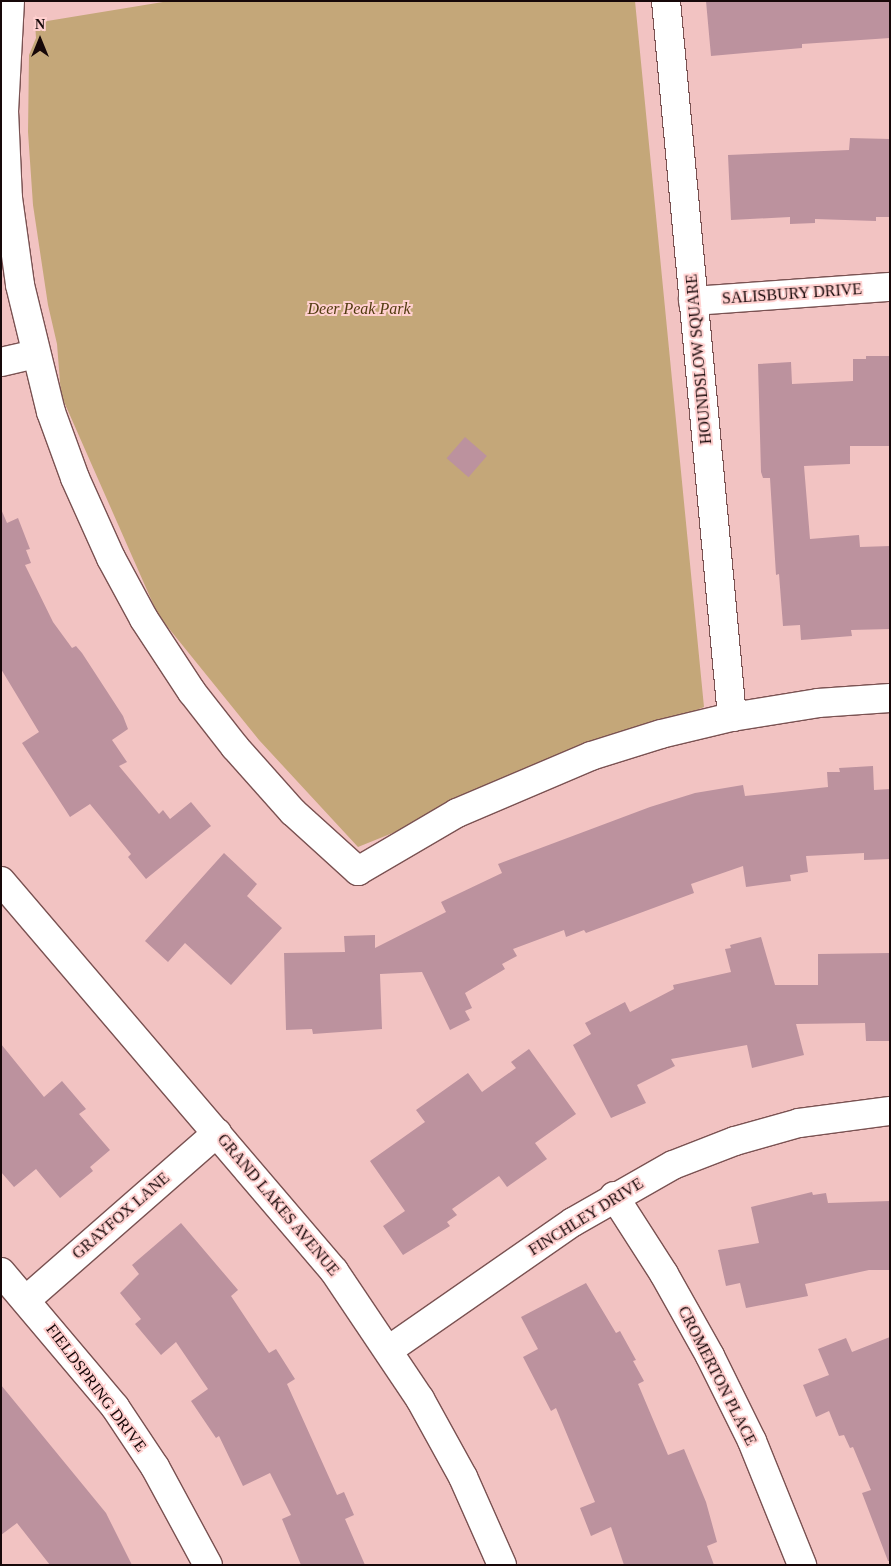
<!DOCTYPE html>
<style>
body{margin:0}
#map{position:relative;width:891px;height:1566px;overflow:hidden;background:#f2c3c2;font-family:Georgia,serif}
div>[style]{position:absolute}
.green>*{inset:0;background:#c4a779}
.building>*{inset:0;background:#bc929e;transform-origin:0 0}
.roads{filter:drop-shadow(1px 0 #7a5252) drop-shadow(-1px 0 #7a5252) drop-shadow(0 1px #7a5252) drop-shadow(0 -1px #7a5252)}
.minor>*{height:28px;margin:-14px;padding:0 14px;transform-origin:14px;border-radius:14px;background:#fff}
.tertiary>*{height:28px;margin:-14px;padding:0 14px;transform-origin:14px;border-radius:14px;background:#fff}
span{translate:-50% -50%;white-space:nowrap;text-align:center;line-height:1.15;-webkit-text-stroke:4px #ffd0cf;paint-order:stroke}
.street-label{font-size:16px;color:#170809}
.park-label{font-size:16px;color:#513a0e;font-style:italic}
.frame{position:absolute;inset:0;border:2px solid #170809;pointer-events:none}
.north{position:absolute;left:15px;top:15px;width:50px;height:50px;-webkit-text-stroke:4px #ffd0cf;paint-order:stroke;rotate:0deg;font-size:14px;font-weight:700;line-height:20px;text-align:center;color:#170809}
.north::after{content:'';display:block;margin:auto;width:18px;height:22px;background:#170809;clip-path:polygon(50% 0,100% 100%,50% 72%,0 100%)}
</style>
<div id="map">
<div class="green">
<i style="clip-path:polygon(169px 1px,635px 1px,704px 707px,358px 847px,259px 740px,158px 615px,61px 395px,57px 344px,48px 305px,33px 205px,28px 132px,29px 55px,36px 38px,35px 23px)"></i>
</div>
<div class="building">
<i style="clip-path:polygon(706px 1px,890px 1px,890px 38px,802px 44px,802px 48px,711px 56px)"></i>
<i style="clip-path:polygon(850px 138px,890px 139px,890px 217px,876px 217px,876px 221px,815px 219px,815px 223px,790px 224px,790px 217px,731px 220px,728px 155px,849px 150px)"></i>
<i style="clip-path:polygon(866px 356px,890px 356px,890px 446px,850px 446px,850px 464px,804px 466px,810px 539px,859px 535px,860px 547px,890px 546px,890px 629px,851px 630px,852px 636px,801px 640px,800px 625px,783px 626px,779px 574px,776px 575px,770px 478px,763px 478px,761px 472px,758px 364px,791px 362px,792px 384px,853px 381px,853px 359px,866px 359px)"></i>
<i style="left:465px;top:437px;width:29px;height:28px;rotate:41deg"></i>
<i style="clip-path:polygon(1px 509px,7px 523px,18px 518px,30px 549px,26px 550px,31px 563px,25px 565px,53px 622px,72px 648px,76px 646px,82px 653px,123px 716px,128px 729px,112px 740px,127px 762px,119px 766px,159px 814px,163px 810px,170px 819px,191px 802px,211px 826px,146px 879px,128px 857px,131px 854px,90px 804px,70px 817px,22px 743px,39px 732px,1px 669px)"></i>
<i style="clip-path:polygon(873px 766px,874px 790px,890px 789px,890px 859px,864px 860px,864px 853px,806px 856px,808px 872px,790px 875px,791px 881px,746px 887px,743px 866px,691px 884px,694px 893px,586px 933px,584px 930px,566px 937px,564px 930px,513px 949px,517px 956px,502px 964px,505px 969px,465px 993px,472px 1008px,465px 1011px,470px 1020px,450px 1030px,422px 972px,380px 974px,382px 1029px,313px 1034px,312px 1029px,286px 1030px,284px 953px,345px 952px,344px 936px,375px 935px,375px 948px,446px 912px,441px 902px,502px 873px,498px 864px,650px 807px,695px 793px,743px 785px,745px 796px,828px 787px,827px 772px,840px 772px,839px 768px)"></i>
<i style="clip-path:polygon(224px 853px,257px 884px,247px 896px,282px 928px,231px 985px,185px 943px,168px 962px,145px 941px)"></i>
<i style="clip-path:polygon(761px 937px,775px 985px,818px 985px,818px 954px,890px 953px,890px 1041px,866px 1041px,865px 1023px,796px 1024px,804px 1055px,752px 1068px,747px 1045px,671px 1059px,675px 1066px,637px 1085px,646px 1103px,611px 1118px,573px 1045px,591px 1034px,585px 1023px,625px 1002px,630px 1012px,674px 989px,673px 985px,731px 972px,725px 949px,731px 948px,730px 945px)"></i>
<i style="clip-path:polygon(1px 1044px,44px 1097px,62px 1081px,86px 1109px,79px 1114px,110px 1150px,90px 1167px,93px 1171px,60px 1198px,36px 1169px,14px 1187px,1px 1172px)"></i>
<i style="clip-path:polygon(529px 1049px,576px 1114px,535px 1143px,547px 1159px,507px 1187px,499px 1176px,452px 1209px,457px 1215px,447px 1222px,450px 1226px,403px 1255px,383px 1226px,405px 1211px,370px 1161px,425px 1122px,416px 1110px,468px 1073px,482px 1092px,516px 1068px,511px 1062px)"></i>
<i style="clip-path:polygon(812px 1192px,813px 1195px,826px 1193px,828px 1203px,890px 1201px,890px 1270px,869px 1270px,805px 1284px,808px 1296px,746px 1308px,740px 1283px,726px 1286px,718px 1250px,759px 1243px,751px 1207px)"></i>
<i style="clip-path:polygon(181px 1223px,238px 1290px,231px 1296px,269px 1353px,276px 1349px,295px 1379px,287px 1384px,337px 1495px,344px 1492px,354px 1515px,345px 1519px,365px 1565px,301px 1565px,282px 1519px,291px 1515px,270px 1473px,243px 1486px,219px 1436px,216px 1438px,191px 1401px,208px 1389px,176px 1342px,161px 1355px,135px 1324px,141px 1319px,120px 1293px,139px 1274px,132px 1265px)"></i>
<i style="clip-path:polygon(586px 1283px,616px 1333px,620px 1331px,636px 1360px,633px 1361px,644px 1381px,638px 1384px,668px 1455px,684px 1449px,706px 1502px,717px 1542px,707px 1546px,714px 1565px,624px 1565px,611px 1527px,591px 1536px,580px 1508px,595px 1502px,556px 1408px,551px 1411px,523px 1357px,538px 1349px,521px 1317px)"></i>
<i style="clip-path:polygon(890px 1337px,890px 1561px,888px 1561px,862px 1493px,871px 1490px,853px 1447px,850px 1448px,844px 1435px,839px 1436px,829px 1411px,816px 1417px,803px 1385px,829px 1375px,818px 1349px,846px 1338px,852px 1352px)"></i>
<i style="clip-path:polygon(1px 1385px,106px 1513px,132px 1565px,50px 1565px,17px 1523px,1px 1535px)"></i>
</div>
<div class="roads">
<div class="minor">
<i style="left:10px;top:1px;width:110px;rotate:93.1deg"></i>
<i style="left:4px;top:111px;width:87px;rotate:87.4deg"></i>
<i style="left:8px;top:198px;width:88px;rotate:82.1deg"></i>
<i style="left:20px;top:285px;width:131px;rotate:76.3deg"></i>
<i style="left:51px;top:412px;width:70px;rotate:70deg"></i>
<i style="left:75px;top:478px;width:88px;rotate:65.8deg"></i>
<i style="left:111px;top:558px;width:69px;rotate:61.6deg"></i>
<i style="left:144px;top:619px;width:87px;rotate:56.7deg"></i>
<i style="left:192px;top:692px;width:70px;rotate:52deg"></i>
<i style="left:235px;top:747px;width:87px;rotate:48.3deg"></i>
<i style="left:293px;top:812px;width:88px;rotate:42.2deg"></i>
<i style="left:358px;top:871px;width:115px;rotate:-30.4deg"></i>
<i style="left:457px;top:813px;width:146px;rotate:-23deg"></i>
<i style="left:591px;top:756px;width:73px;rotate:-17.4deg"></i>
<i style="left:661px;top:734px;width:73px;rotate:-13.5deg"></i>
<i style="left:732px;top:717px;width:87px;rotate:-9.2deg"></i>
<i style="left:818px;top:703px;width:72px;rotate:-4deg"></i>
<i style="left:666px;top:1px;width:719px;rotate:84.73deg"></i>
<i style="left:693px;top:301px;width:197px;rotate:-4.1deg"></i>
<i style="left:1px;top:362px;width:35px;rotate:-13deg"></i>
<i style="left:614px;top:1196px;width:93px;rotate:57.3deg"></i>
<i style="left:664px;top:1274px;width:94px;rotate:60.7deg"></i>
<i style="left:710px;top:1356px;width:95px;rotate:63.7deg"></i>
<i style="left:752px;top:1441px;width:134px;rotate:68deg"></i>
<i style="left:1px;top:1272px;width:177px;rotate:49.8deg"></i>
<i style="left:115px;top:1407px;width:72px;rotate:56.3deg"></i>
<i style="left:155px;top:1467px;width:111px;rotate:61.6deg"></i>
<i style="left:26px;top:1300px;width:254px;rotate:-41.2deg"></i>
<i style="left:390px;top:1349px;width:223px;rotate:-34.8deg"></i>
<i style="left:573px;top:1222px;width:115px;rotate:-29.7deg"></i>
<i style="left:673px;top:1165px;width:66px;rotate:-21.2deg"></i>
<i style="left:735px;top:1141px;width:66px;rotate:-15.7deg"></i>
<i style="left:799px;top:1123px;width:92px;rotate:-7.5deg"></i>
</div>
<div class="tertiary">
<i style="left:1px;top:881px;width:513px;rotate:49.51deg"></i>
<i style="left:334px;top:1271px;width:154px;rotate:56.1deg"></i>
<i style="left:420px;top:1399px;width:89px;rotate:61.1deg"></i>
<i style="left:463px;top:1477px;width:96px;rotate:66.1deg"></i>
</div>
</div>
<div class="street-label">
<span style="left:792px;top:294px;rotate:-4deg">SALISBURY DRIVE</span>
<span style="left:699px;top:359px;rotate:-95deg">HOUNDSLOW SQUARE</span>
<span style="left:278px;top:1205px;rotate:50deg">GRAND LAKES AVENUE</span>
<span style="left:121px;top:1216px;rotate:-41deg">GRAYFOX LANE</span>
<span style="left:586px;top:1217px;rotate:-32deg">FINCHLEY DRIVE</span>
<span style="left:717px;top:1376px;rotate:63deg">CROMERTON PLACE</span>
<span style="left:96px;top:1388px;rotate:53deg">FIELDSPRING DRIVE</span>
</div>
<div class="park-label">
<span style="left:359px;top:309px">Deer Peak Park</span>
</div>
<div class="frame"></div>
<div class="north">N</div>
</div>
